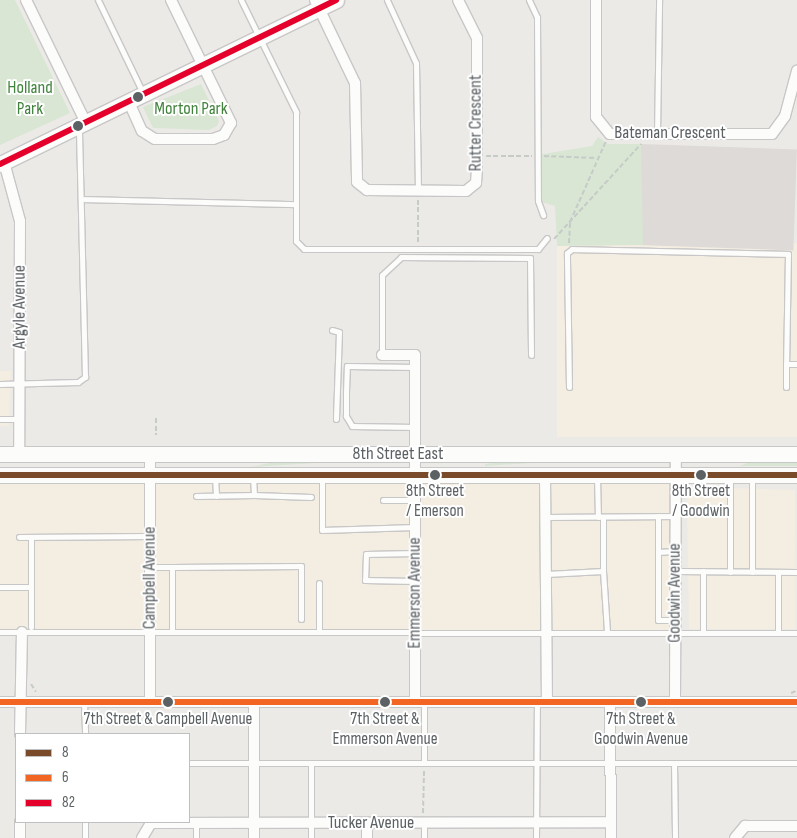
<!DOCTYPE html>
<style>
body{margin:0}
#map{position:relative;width:797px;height:838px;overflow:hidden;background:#eceae7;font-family:"Sofia Sans Condensed",sans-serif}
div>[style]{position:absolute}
.commercial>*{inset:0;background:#f4ede1;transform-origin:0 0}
.education>*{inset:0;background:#dddad7;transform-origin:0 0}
.green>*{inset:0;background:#d8e6d3}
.path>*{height:2px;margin-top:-1px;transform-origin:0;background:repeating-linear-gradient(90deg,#c6cbc8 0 5px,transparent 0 7.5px)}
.roads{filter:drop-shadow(1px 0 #c8c7c7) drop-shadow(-1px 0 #c8c7c7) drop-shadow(0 1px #c8c7c7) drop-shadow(0 -1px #c8c7c7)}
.lane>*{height:5px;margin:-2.5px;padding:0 2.5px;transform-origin:2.5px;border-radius:2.5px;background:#fcfcfb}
.street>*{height:10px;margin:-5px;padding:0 5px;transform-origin:5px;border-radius:5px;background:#fcfcfb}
.secondary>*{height:15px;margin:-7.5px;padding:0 7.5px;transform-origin:7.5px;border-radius:7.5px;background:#fcfcfb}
.bus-1>*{height:6px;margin:-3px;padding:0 3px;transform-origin:3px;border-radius:3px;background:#7a4b2a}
.bus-2>*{height:6px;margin:-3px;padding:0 3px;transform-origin:3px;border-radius:3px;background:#f26522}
.bus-3>*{height:6px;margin:-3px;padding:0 3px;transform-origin:3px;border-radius:3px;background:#e4002b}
.dots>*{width:14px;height:14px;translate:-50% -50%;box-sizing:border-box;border:2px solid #fff;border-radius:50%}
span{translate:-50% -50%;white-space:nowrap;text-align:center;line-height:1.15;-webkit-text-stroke:4px #fff;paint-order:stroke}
.bus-label{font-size:17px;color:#5c6164}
.park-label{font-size:18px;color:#41833d}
.street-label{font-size:18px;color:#5c6164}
.legend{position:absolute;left:15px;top:733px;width:175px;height:90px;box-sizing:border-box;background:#fff;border:1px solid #bec0c1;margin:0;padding:6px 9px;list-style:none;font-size:15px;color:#5c6164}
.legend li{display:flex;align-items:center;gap:10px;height:25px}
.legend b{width:25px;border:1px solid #bec0c1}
</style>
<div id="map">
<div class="commercial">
<i style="left:797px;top:243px;width:194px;height:240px;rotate:90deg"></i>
<i style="clip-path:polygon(0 371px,11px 371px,9px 426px,0 426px)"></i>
<i style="left:0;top:475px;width:676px;height:157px"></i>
<i style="clip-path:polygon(691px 487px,795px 490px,796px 629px,689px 629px,687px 491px)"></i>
</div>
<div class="education">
<i style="left:641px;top:144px;width:156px;height:101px;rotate:2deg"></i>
</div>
<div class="green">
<i style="clip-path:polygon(0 0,15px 0,70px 113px,0 145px)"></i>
<i style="clip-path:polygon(201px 84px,219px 121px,217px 126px,209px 130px,153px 128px,143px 107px)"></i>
<i style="clip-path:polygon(598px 137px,608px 144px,641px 144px,643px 245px,557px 246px,555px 206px,538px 201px,537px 155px,592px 146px)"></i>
<i style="clip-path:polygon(284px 460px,333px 461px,333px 462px,251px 467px)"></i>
<i style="clip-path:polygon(519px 460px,546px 462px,485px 466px,485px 464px)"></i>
<i style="clip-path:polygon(797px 460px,797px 466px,739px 466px,753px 461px)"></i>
</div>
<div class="path">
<i style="left:486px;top:156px;width:46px"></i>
<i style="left:544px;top:156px;width:52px;rotate:2.2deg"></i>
<i style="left:418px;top:200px;width:43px;rotate:90deg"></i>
<i style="left:554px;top:239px;width:129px;rotate:-47.5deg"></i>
<i style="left:569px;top:243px;width:21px;rotate:-87deg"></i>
<i style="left:570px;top:222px;width:89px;rotate:-66deg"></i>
<i style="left:156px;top:418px;width:17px;rotate:90deg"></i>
<i style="left:31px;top:684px;width:9px;rotate:58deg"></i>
<i style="left:791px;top:693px;width:5px;rotate:-22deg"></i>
<i style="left:423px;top:813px;width:42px;rotate:-88.6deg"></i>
</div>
<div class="roads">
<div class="lane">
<i style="left:98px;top:0;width:103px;rotate:64.2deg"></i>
<i style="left:241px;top:0;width:125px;rotate:63.8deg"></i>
<i style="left:296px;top:112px;width:129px;rotate:90deg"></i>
<i style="left:296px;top:241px;width:11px;rotate:45deg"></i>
<i style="left:304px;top:249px;width:234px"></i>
<i style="left:538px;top:249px;width:14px;rotate:-51deg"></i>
<i style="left:387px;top:0;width:69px;rotate:65.3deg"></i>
<i style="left:416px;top:63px;width:127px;rotate:89.1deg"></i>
<i style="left:529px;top:0;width:19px;rotate:65deg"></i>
<i style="left:537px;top:17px;width:184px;rotate:89.7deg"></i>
<i style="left:538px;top:201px;width:15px;rotate:70deg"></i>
<i style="left:657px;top:134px;width:134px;rotate:-89.1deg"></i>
<i style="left:84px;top:199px;width:212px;rotate:1.4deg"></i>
<i style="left:332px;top:330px;width:7px;rotate:16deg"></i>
<i style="left:339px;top:332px;width:87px;rotate:92deg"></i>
<i style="left:382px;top:355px;width:80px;rotate:-90deg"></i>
<i style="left:382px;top:275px;width:26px;rotate:-43deg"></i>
<i style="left:401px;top:257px;width:129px;rotate:0.4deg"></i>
<i style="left:530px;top:258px;width:97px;rotate:89.4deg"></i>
<i style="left:0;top:384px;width:78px;rotate:-1.5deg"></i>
<i style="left:78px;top:382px;width:9px;rotate:-36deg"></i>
<i style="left:85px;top:377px;width:249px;rotate:-91.4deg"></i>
<i style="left:569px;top:387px;width:134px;rotate:-90.9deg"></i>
<i style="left:567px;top:253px;width:6px;rotate:-39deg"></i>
<i style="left:572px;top:249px;width:216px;rotate:1.3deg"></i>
<i style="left:788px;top:254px;width:110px;rotate:91deg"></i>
<i style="left:786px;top:387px;width:23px;rotate:-90deg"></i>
<i style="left:786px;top:364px;width:11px"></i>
<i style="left:0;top:419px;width:19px"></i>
<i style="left:415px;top:427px;width:63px;rotate:-179.1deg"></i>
<i style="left:352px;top:426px;width:12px;rotate:-121deg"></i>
<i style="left:346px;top:416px;width:24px;rotate:-90deg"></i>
<i style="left:346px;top:392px;width:26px;rotate:-88deg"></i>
<i style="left:347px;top:366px;width:68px;rotate:0.8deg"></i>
<i style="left:215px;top:476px;width:20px;rotate:87deg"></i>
<i style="left:322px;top:477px;width:53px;rotate:90deg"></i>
<i style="left:322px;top:530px;width:93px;rotate:-1.8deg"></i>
<i style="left:597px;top:477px;width:40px;rotate:88.6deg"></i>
<i style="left:730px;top:477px;width:95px;rotate:90deg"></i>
<i style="left:254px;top:495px;width:57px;rotate:2deg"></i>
<i style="left:196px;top:496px;width:58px;rotate:-1deg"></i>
<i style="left:254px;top:495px;width:18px;rotate:-93deg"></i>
<i style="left:383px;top:500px;width:32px"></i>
<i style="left:658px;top:516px;width:104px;rotate:90deg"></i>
<i style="left:658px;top:620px;width:17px"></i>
<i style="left:546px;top:517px;width:130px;rotate:-0.4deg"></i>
<i style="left:19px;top:537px;width:131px;rotate:-0.4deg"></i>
<i style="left:31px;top:537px;width:90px;rotate:90deg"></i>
<i style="left:658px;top:552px;width:17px;rotate:-3deg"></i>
<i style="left:415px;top:553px;width:49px;rotate:178.8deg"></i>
<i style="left:366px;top:554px;width:26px;rotate:92deg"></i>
<i style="left:365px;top:580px;width:50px;rotate:1.1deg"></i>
<i style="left:150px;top:567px;width:22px"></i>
<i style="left:172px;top:567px;width:65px;rotate:90deg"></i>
<i style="left:172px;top:567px;width:129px;rotate:-0.4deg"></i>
<i style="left:301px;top:566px;width:53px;rotate:90deg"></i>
<i style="left:603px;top:571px;width:61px;rotate:86.2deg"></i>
<i style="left:676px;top:571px;width:121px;rotate:0.5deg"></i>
<i style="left:703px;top:571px;width:62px;rotate:90deg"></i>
<i style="left:752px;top:572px;width:95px;rotate:-90deg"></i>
<i style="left:546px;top:574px;width:57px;rotate:-3deg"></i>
<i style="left:603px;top:571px;width:54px;rotate:-90deg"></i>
<i style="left:319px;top:583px;width:49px;rotate:90deg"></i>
<i style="left:0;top:587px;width:31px"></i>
<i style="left:0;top:632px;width:797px;rotate:0.07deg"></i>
<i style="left:778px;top:632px;width:60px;rotate:-90deg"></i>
<i style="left:84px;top:702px;width:32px;rotate:88deg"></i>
<i style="left:189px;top:763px;width:608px"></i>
<i style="left:311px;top:763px;width:75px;rotate:90deg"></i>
<i style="left:424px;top:763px;width:61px;rotate:-90deg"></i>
<i style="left:674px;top:763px;width:75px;rotate:89.2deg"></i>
<i style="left:85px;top:822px;width:16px;rotate:90deg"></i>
<i style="left:196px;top:823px;width:15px;rotate:90deg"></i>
<i style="left:424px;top:823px;width:15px;rotate:90deg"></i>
<i style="left:536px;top:838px;width:136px;rotate:-89.6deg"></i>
</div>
<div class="street">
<i style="left:26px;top:0;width:135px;rotate:64deg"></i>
<i style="left:315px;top:0;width:92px;rotate:64.3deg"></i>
<i style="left:355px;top:83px;width:99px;rotate:88.8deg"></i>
<i style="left:357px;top:182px;width:13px;rotate:39deg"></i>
<i style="left:367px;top:190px;width:99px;rotate:0.6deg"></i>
<i style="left:466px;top:191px;width:13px;rotate:-39deg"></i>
<i style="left:476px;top:183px;width:14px;rotate:-86deg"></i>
<i style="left:477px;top:169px;width:131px;rotate:-90deg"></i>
<i style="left:477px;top:38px;width:42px;rotate:-116.6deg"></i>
<i style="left:596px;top:0;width:117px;rotate:90deg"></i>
<i style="left:596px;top:117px;width:22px;rotate:51deg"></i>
<i style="left:610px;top:134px;width:162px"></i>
<i style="left:772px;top:134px;width:22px;rotate:-54deg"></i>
<i style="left:785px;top:116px;width:47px;rotate:-75.1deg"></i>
<i style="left:128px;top:100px;width:34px;rotate:66deg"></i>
<i style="left:142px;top:131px;width:15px;rotate:32deg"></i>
<i style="left:155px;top:139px;width:58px"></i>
<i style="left:213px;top:139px;width:12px;rotate:-20deg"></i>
<i style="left:224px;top:135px;width:14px;rotate:-60deg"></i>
<i style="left:231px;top:123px;width:137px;rotate:-116deg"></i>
<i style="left:4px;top:162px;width:61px;rotate:74.8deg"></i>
<i style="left:20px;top:221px;width:233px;rotate:90.2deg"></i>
<i style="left:382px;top:355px;width:33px"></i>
<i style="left:415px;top:355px;width:347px;rotate:90deg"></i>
<i style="left:150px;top:454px;width:248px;rotate:90deg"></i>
<i style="left:545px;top:476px;width:226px;rotate:89.5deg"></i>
<i style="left:0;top:702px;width:797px"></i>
<i style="left:254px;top:702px;width:136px;rotate:90deg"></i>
<i style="left:610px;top:702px;width:136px;rotate:89.6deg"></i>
<i style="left:675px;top:702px;width:248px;rotate:-89.8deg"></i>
<i style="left:20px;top:734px;width:102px;rotate:-88.9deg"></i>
<i style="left:20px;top:822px;width:16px;rotate:90deg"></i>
<i style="left:142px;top:838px;width:17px;rotate:-59deg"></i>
<i style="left:151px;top:823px;width:460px;rotate:-0.1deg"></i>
<i style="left:367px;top:838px;width:15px;rotate:-90deg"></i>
<i style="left:735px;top:838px;width:16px;rotate:-50deg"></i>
<i style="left:745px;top:826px;width:52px"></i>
</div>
<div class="secondary">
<i style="left:0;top:164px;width:374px;rotate:-26deg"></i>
<i style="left:0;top:454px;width:797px"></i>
<i style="left:0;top:475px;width:797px"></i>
</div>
</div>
<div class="bus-1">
<i style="left:0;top:475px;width:797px"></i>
</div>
<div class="bus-2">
<i style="left:0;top:702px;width:797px"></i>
</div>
<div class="bus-3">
<i style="left:0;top:164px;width:374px;rotate:-26deg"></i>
</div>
<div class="dots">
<i style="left:138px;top:97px;background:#5c6164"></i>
<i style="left:78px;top:126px;background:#5c6164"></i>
<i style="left:435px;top:475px;background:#5c6164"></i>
<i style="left:701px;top:475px;background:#5c6164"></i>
<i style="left:168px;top:702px;background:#5c6164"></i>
<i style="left:385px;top:702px;background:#5c6164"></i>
<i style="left:641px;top:702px;background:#5c6164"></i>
</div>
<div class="bus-label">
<span style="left:435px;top:502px">8th Street<br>/ Emerson</span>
<span style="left:701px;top:502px">8th Street<br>/ Goodwin</span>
<span style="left:168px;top:720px">7th Street &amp; Campbell Avenue</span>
<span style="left:385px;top:730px">7th Street &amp;<br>Emmerson Avenue</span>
<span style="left:641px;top:730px">7th Street &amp;<br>Goodwin Avenue</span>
</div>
<div class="park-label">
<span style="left:30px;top:99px">Holland<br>Park</span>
<span style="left:191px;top:109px">Morton Park</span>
</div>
<div class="street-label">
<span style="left:476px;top:123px;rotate:-90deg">Rutter Crescent</span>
<span style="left:670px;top:133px">Bateman Crescent</span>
<span style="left:20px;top:307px;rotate:-90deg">Argyle Avenue</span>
<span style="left:398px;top:454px">8th Street East</span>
<span style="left:150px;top:578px;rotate:-90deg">Campbell Avenue</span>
<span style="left:415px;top:593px;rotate:-90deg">Emmerson Avenue</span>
<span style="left:675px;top:593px;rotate:-90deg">Goodwin Avenue</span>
<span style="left:371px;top:823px">Tucker Avenue</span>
</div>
<ul class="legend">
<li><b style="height:6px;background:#7a4b2a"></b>8</li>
<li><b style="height:6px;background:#f26522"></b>6</li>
<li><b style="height:6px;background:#e4002b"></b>82</li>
</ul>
</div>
